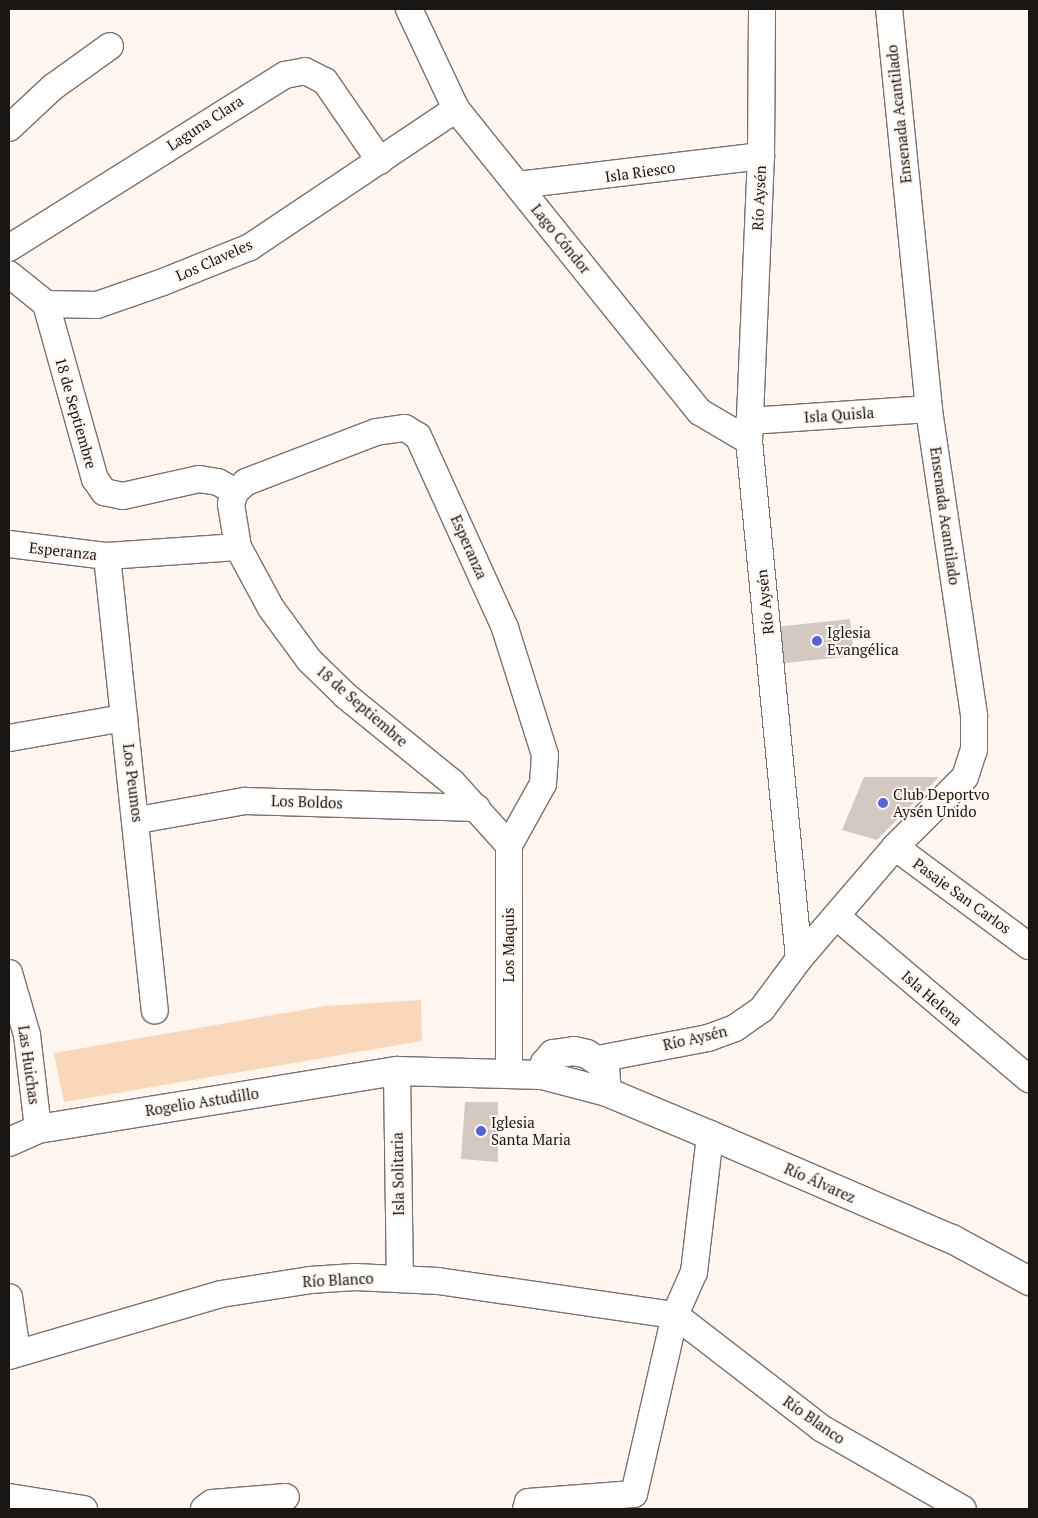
<!DOCTYPE html>
<meta charset="utf-8">
<style>
body{margin:0}
#map{position:relative;width:1038px;height:1518px;overflow:hidden;background:#fef6ef;font-family:"PT Serif",serif}
div>[style]{position:absolute}
.green>*{inset:0;background:#fbd7ba}
.building>*{inset:0;background:#d3c9c1;transform-origin:0 0}
.roads{filter:drop-shadow(1px 0 #7b726b) drop-shadow(-1px 0 #7b726b) drop-shadow(0 1px #7b726b) drop-shadow(0 -1px #7b726b)}
.minor>*{height:26px;margin:-13px;padding:0 13px;transform-origin:13px;border-radius:13px;background:#fff}
.tertiary>*{height:28px;margin:-14px;padding:0 14px;transform-origin:14px;border-radius:14px;background:#fff}
.dots>*{width:14px;height:14px;translate:-50% -50%;box-sizing:border-box;border:2px solid #fef6ef;border-radius:50%}
span{translate:-50% -50%;white-space:nowrap;text-align:center;line-height:1.15;-webkit-text-stroke:4px #fef6ef;paint-order:stroke}
.street-label{font-size:15px;color:#191613}
.poi-label{font-size:15px;color:#191613}
.left{translate:0 -50%;text-align:left}
.frame{position:absolute;inset:0;border:10px solid #191613;pointer-events:none}
</style>
<div id="map">
<div class="green">
<i style="clip-path:polygon(421px 1000px,422px 1041px,64px 1102px,54px 1053px,325px 1006px)"></i>
</div>
<div class="building">
<i style="left:850px;top:619px;width:37px;height:71px;rotate:84deg"></i>
<i style="clip-path:polygon(864px 777px,939px 777px,877px 840px,842px 830px)"></i>
<i style="clip-path:polygon(465px 1102px,498px 1102px,498px 1162px,461px 1159px)"></i>
</div>
<div class="roads">
<div class="minor">
<i style="left:409px;top:9px;width:110px;rotate:64.8deg"></i>
<i style="left:456px;top:109px;width:389px;rotate:51.2deg"></i>
<i style="left:700px;top:412px;width:57px;rotate:30.6deg"></i>
<i style="left:9px;top:128px;width:60px;rotate:-43deg"></i>
<i style="left:53px;top:87px;width:70px;rotate:-35.7deg"></i>
<i style="left:518px;top:185px;width:245px;rotate:-6.8deg"></i>
<i style="left:9px;top:248px;width:326px;rotate:-32.1deg"></i>
<i style="left:285px;top:75px;width:20px;rotate:-11deg"></i>
<i style="left:305px;top:71px;width:22px;rotate:27deg"></i>
<i style="left:325px;top:81px;width:97px;rotate:55.5deg"></i>
<i style="left:9px;top:274px;width:48px;rotate:39deg"></i>
<i style="left:46px;top:304px;width:51px;rotate:1.1deg"></i>
<i style="left:97px;top:305px;width:70px;rotate:-19.2deg"></i>
<i style="left:163px;top:282px;width:94px;rotate:-21.9deg"></i>
<i style="left:250px;top:247px;width:248px;rotate:-33.8deg"></i>
<i style="left:46px;top:304px;width:182px;rotate:74.4deg"></i>
<i style="left:95px;top:479px;width:16px;rotate:55deg"></i>
<i style="left:104px;top:492px;width:19px;rotate:12deg"></i>
<i style="left:123px;top:496px;width:78px;rotate:-12.6deg"></i>
<i style="left:199px;top:479px;width:19px;rotate:9deg"></i>
<i style="left:218px;top:482px;width:20px;rotate:30deg"></i>
<i style="left:235px;top:492px;width:13px;rotate:108deg"></i>
<i style="left:231px;top:504px;width:44px;rotate:80.8deg"></i>
<i style="left:238px;top:547px;width:69px;rotate:61.6deg"></i>
<i style="left:271px;top:608px;width:64px;rotate:53.8deg"></i>
<i style="left:309px;top:660px;width:52px;rotate:44.2deg"></i>
<i style="left:346px;top:696px;width:136px;rotate:39.1deg"></i>
<i style="left:452px;top:782px;width:85px;rotate:47.9deg"></i>
<i style="left:509px;top:845px;width:229px;rotate:90deg"></i>
<i style="left:749px;top:421px;width:180px;rotate:-3.8deg"></i>
<i style="left:235px;top:492px;width:15px;rotate:-42deg"></i>
<i style="left:246px;top:482px;width:139px;rotate:-21deg"></i>
<i style="left:376px;top:432px;width:29px;rotate:-8deg"></i>
<i style="left:405px;top:428px;width:15px;rotate:32deg"></i>
<i style="left:418px;top:436px;width:211px;rotate:65.6deg"></i>
<i style="left:505px;top:628px;width:133px;rotate:72.5deg"></i>
<i style="left:545px;top:755px;width:29px;rotate:94deg"></i>
<i style="left:543px;top:784px;width:70px;rotate:119.1deg"></i>
<i style="left:9px;top:544px;width:99px;rotate:7deg"></i>
<i style="left:107px;top:556px;width:131px;rotate:-3.9deg"></i>
<i style="left:107px;top:556px;width:457px;rotate:84deg"></i>
<i style="left:9px;top:738px;width:117px;rotate:-9.9deg"></i>
<i style="left:138px;top:820px;width:109px;rotate:-10.1deg"></i>
<i style="left:245px;top:801px;width:232px;rotate:1.7deg"></i>
<i style="left:895px;top:847px;width:167px;rotate:36.5deg"></i>
<i style="left:836px;top:916px;width:253px;rotate:40.2deg"></i>
<i style="left:799px;top:959px;width:148px;rotate:-49.4deg"></i>
<i style="left:895px;top:847px;width:99px;rotate:-45deg"></i>
<i style="left:965px;top:777px;width:28px;rotate:-72deg"></i>
<i style="left:974px;top:750px;width:35px;rotate:-90deg"></i>
<i style="left:974px;top:715px;width:309px;rotate:-98.4deg"></i>
<i style="left:929px;top:409px;width:402px;rotate:-95.7deg"></i>
<i style="left:9px;top:973px;width:65px;rotate:73.8deg"></i>
<i style="left:27px;top:1035px;width:95px;rotate:83.3deg"></i>
<i style="left:598px;top:1059px;width:112px;rotate:-10.8deg"></i>
<i style="left:708px;top:1038px;width:29px;rotate:-20deg"></i>
<i style="left:735px;top:1028px;width:33px;rotate:-35deg"></i>
<i style="left:762px;top:1009px;width:62px;rotate:-53.5deg"></i>
<i style="left:799px;top:959px;width:520px;rotate:-95.51deg"></i>
<i style="left:749px;top:441px;width:285px;rotate:-87.6deg"></i>
<i style="left:761px;top:156px;width:147px;rotate:-89.6deg"></i>
<i style="left:397px;top:1071px;width:207px;rotate:89.2deg"></i>
<i style="left:9px;top:1297px;width:56px;rotate:81.7deg"></i>
<i style="left:9px;top:1356px;width:221px;rotate:-16.3deg"></i>
<i style="left:221px;top:1294px;width:90px;rotate:-8.9deg"></i>
<i style="left:310px;top:1280px;width:45px;rotate:-3.8deg"></i>
<i style="left:355px;top:1277px;width:83px;rotate:2.8deg"></i>
<i style="left:438px;top:1281px;width:239px;rotate:8.2deg"></i>
<i style="left:675px;top:1315px;width:185px;rotate:37.7deg"></i>
<i style="left:821px;top:1428px;width:163px;rotate:29.7deg"></i>
<i style="left:9px;top:1497px;width:76px;rotate:9.1deg"></i>
<i style="left:204px;top:1509px;width:10px;rotate:-37deg"></i>
<i style="left:212px;top:1503px;width:74px;rotate:-4.6deg"></i>
<i style="left:526px;top:1509px;width:7px;rotate:-74deg"></i>
<i style="left:528px;top:1502px;width:106px;rotate:-4.3deg"></i>
<i style="left:634px;top:1494px;width:184px;rotate:-77.1deg"></i>
<i style="left:675px;top:1315px;width:47px;rotate:-66.2deg"></i>
<i style="left:694px;top:1272px;width:138px;rotate:-83.3deg"></i>
</div>
<div class="tertiary">
<i style="left:542px;top:1075px;width:12px;rotate:-76deg"></i>
<i style="left:545px;top:1063px;width:12px;rotate:-48deg"></i>
<i style="left:553px;top:1054px;width:21px;rotate:-8deg"></i>
<i style="left:574px;top:1051px;width:13px;rotate:13deg"></i>
<i style="left:587px;top:1054px;width:22px;rotate:34deg"></i>
<i style="left:605px;top:1066px;width:26px;rotate:86deg"></i>
<i style="left:9px;top:1142px;width:32px;rotate:-24deg"></i>
<i style="left:38px;top:1129px;width:364px;rotate:-9.2deg"></i>
<i style="left:397px;top:1071px;width:145px;rotate:1.6deg"></i>
<i style="left:542px;top:1075px;width:67px;rotate:14.7deg"></i>
<i style="left:607px;top:1092px;width:112px;rotate:22.7deg"></i>
<i style="left:710px;top:1135px;width:263px;rotate:23.3deg"></i>
<i style="left:952px;top:1239px;width:88px;rotate:28.6deg"></i>
</div>
</div>
<div class="dots">
<i style="left:817px;top:641px;background:#4f65da"></i>
<i style="left:883px;top:803px;background:#4f65da"></i>
<i style="left:481px;top:1131px;background:#4f65da"></i>
</div>
<div class="street-label">
<span style="left:899px;top:114px;rotate:-96deg">Ensenada Acantilado</span>
<span style="left:205px;top:123px;rotate:-33deg">Laguna Clara</span>
<span style="left:640px;top:172px;rotate:-8deg">Isla Riesco</span>
<span style="left:759px;top:198px;rotate:-87deg">Río Aysén</span>
<span style="left:561px;top:239px;rotate:51deg">Lago Cóndor</span>
<span style="left:214px;top:260px;rotate:-24deg">Los Claveles</span>
<span style="left:76px;top:413px;rotate:74deg">18 de Septiembre</span>
<span style="left:839px;top:415px;rotate:-4deg">Isla Quisla</span>
<span style="left:945px;top:516px;rotate:82deg">Ensenada Acantilado</span>
<span style="left:469px;top:547px;rotate:66deg">Esperanza</span>
<span style="left:63px;top:551px;rotate:6deg">Esperanza</span>
<span style="left:765px;top:602px;rotate:-96deg">Río Aysén</span>
<span style="left:362px;top:706px;rotate:41deg">18 de Septiembre</span>
<span style="left:133px;top:783px;rotate:83deg">Los Peumos</span>
<span style="left:307px;top:802px;rotate:2deg">Los Boldos</span>
<span style="left:962px;top:896px;rotate:36deg">Pasaje San Carlos</span>
<span style="left:509px;top:945px;rotate:-90deg">Los Maquis</span>
<span style="left:932px;top:998px;rotate:41deg">Isla Helena</span>
<span style="left:695px;top:1038px;rotate:-13deg">Río Aysén</span>
<span style="left:29px;top:1065px;rotate:82deg">Las Huichas</span>
<span style="left:202px;top:1102px;rotate:-9deg">Rogelio Astudillo</span>
<span style="left:398px;top:1174px;rotate:-91deg">Isla Solitaria</span>
<span style="left:820px;top:1183px;rotate:24deg">Río Álvarez</span>
<span style="left:338px;top:1280px;rotate:-3deg">Río Blanco</span>
<span style="left:814px;top:1420px;rotate:35deg">Río Blanco</span>
</div>
<div class="poi-label">
<span class="left" style="left:827px;top:641px">Iglesia<br>Evangélica</span>
<span class="left" style="left:893px;top:803px">Club Deportvo<br>Aysén Unido</span>
<span class="left" style="left:491px;top:1131px">Iglesia<br>Santa Maria</span>
</div>
<div class="frame"></div>
</div>
